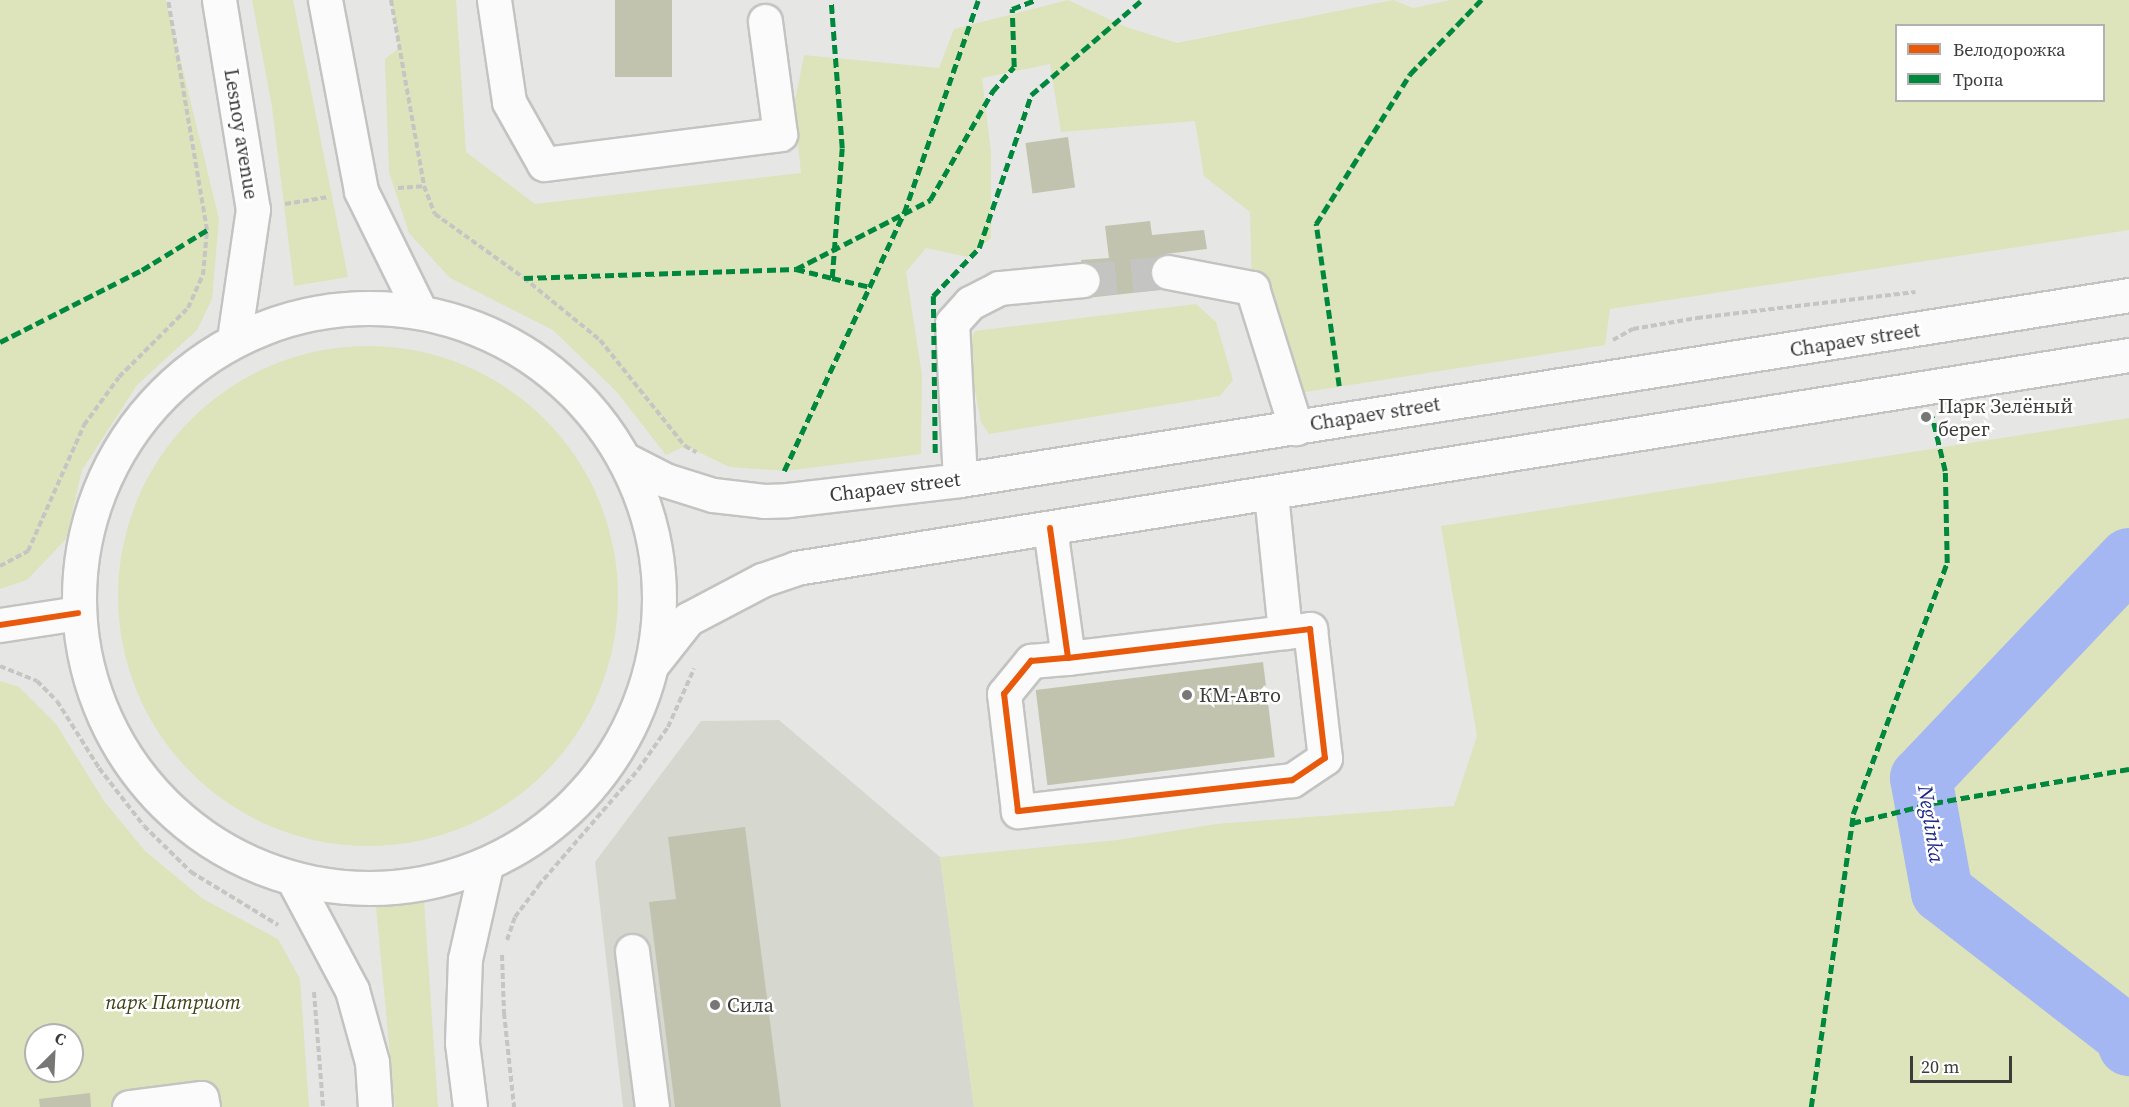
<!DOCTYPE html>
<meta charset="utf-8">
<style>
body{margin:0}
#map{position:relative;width:2129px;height:1107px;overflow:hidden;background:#e6e7e4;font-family:"Source Serif 4",serif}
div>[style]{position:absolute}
.built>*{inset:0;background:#d6d8d0}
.green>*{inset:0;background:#dde3ba}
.round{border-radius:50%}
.river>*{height:62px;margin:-31px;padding:0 31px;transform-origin:31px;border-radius:31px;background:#a4b7f2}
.building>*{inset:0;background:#c1c3ae;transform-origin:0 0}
.minor-tunnel>*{height:33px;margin-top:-16.5px;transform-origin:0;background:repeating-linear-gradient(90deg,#c4c5c2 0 33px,transparent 0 49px)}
.path>*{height:4px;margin-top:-2px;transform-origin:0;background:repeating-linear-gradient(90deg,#c5c5c4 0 6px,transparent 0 9px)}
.roads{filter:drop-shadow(2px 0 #c3c4c1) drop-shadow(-2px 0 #c3c4c1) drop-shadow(0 2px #c3c4c1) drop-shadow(0 -2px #c3c4c1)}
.minor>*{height:33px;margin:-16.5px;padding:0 16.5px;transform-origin:16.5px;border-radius:16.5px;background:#fbfbfb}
.major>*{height:33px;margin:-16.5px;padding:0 16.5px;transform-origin:16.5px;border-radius:16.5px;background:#fbfbfb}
.major>.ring{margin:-16.5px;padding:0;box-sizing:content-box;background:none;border:33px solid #fbfbfb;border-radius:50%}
.quiet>*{height:4.5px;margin-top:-2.25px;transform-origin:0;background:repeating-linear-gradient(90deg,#00873e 0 9px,transparent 0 13.5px)}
.cycleway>*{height:6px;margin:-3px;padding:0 3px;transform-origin:3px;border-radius:3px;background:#e8590c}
.dots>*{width:16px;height:16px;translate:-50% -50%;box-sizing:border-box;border:3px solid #fff;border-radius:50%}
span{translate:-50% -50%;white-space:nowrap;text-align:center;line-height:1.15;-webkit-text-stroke:5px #fff;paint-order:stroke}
.street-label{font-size:20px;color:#3b3b3a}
.poi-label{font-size:20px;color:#3b3b3a}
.left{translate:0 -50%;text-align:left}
.park-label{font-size:20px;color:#3c3f14;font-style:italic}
.water-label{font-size:21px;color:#1b2687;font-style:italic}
.legend{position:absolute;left:1895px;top:24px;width:210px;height:78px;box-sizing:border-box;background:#fff;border:2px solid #b1b1b0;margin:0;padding:8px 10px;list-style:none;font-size:18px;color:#3b3b3a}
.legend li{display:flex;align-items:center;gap:12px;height:30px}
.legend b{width:30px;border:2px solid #b1b1b0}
.north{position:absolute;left:24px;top:1023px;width:60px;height:60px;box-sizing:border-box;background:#fff;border:2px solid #b1b1b0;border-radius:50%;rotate:24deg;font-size:16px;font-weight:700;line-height:24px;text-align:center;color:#3b3b3a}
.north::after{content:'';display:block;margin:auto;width:21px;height:27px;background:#777776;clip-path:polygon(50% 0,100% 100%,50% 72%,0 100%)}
.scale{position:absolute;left:1910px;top:1056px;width:102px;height:27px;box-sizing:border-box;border:3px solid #3b3b3a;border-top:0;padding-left:8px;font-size:18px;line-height:21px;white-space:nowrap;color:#3b3b3a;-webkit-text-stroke:4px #fff;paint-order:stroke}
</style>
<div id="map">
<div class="built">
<i style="clip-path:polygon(779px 720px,940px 857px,974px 1107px,623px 1107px,595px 862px,701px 721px)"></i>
</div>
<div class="green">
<i style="clip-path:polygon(0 0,166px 0,219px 219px,212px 299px,197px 330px,137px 385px,82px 470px,66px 539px,27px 580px,0 589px)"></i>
<i style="clip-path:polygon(252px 0,293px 0,348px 277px,294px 286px,272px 107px)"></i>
<i style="clip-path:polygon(evenodd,391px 0,456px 0,466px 152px,535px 204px,801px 173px,794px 106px,804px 55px,939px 68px,954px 29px,1068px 0,1126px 27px,1177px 43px,1393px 0,1413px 8px,1451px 0,2129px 0,2129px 230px,1610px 309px,1605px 345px,1286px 395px,1252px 288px,1250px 212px,1204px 176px,1195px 121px,1061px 132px,1050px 64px,982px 78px,991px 152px,991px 238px,968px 257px,926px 248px,906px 272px,922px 375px,921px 454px,784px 471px,730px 467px,685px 446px,666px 455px,616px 391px,553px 330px,450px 278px,409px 233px,389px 172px,385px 59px,399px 48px,391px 0,1896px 26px,2104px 26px,2104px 100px,1896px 100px,1896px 26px)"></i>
<i style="clip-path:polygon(1196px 304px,1216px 322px,1233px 380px,1220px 396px,989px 434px,981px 422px,967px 349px,975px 331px)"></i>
<i class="round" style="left:118px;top:346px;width:500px;height:500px"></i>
<i style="clip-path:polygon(2129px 418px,2129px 1107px,974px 1107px,940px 857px,1118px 840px,1216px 824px,1454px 806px,1477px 736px,1441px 526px)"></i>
<i style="clip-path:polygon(evenodd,0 681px,19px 687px,56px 724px,104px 801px,145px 851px,203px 899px,278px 939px,300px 979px,309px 1107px,0 1107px,0 681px,36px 1035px,72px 1035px,72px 1071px,36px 1071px,36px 1035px)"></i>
<i style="clip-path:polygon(424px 900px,438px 1107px,395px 1107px,376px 907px)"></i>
</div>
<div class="river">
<i style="left:2129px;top:559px;width:302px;rotate:133.5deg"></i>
<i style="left:1921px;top:778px;width:116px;rotate:79.6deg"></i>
<i style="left:1942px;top:892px;width:232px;rotate:37.8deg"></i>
<i style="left:2125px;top:1034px;width:12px;rotate:70deg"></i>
</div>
<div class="building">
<i style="left:615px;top:0;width:57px;height:77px"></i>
<i style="left:1068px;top:137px;width:51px;height:43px;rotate:82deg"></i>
<i style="clip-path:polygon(1150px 221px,1152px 235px,1204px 230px,1207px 249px,1165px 254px,1170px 289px,1086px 298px,1081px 260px,1109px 258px,1105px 226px)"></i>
<i style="left:1263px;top:662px;width:96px;height:229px;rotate:83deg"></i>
<i style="clip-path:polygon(745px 827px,781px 1107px,675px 1107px,649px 902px,676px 899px,668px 837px)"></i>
<i style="clip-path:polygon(90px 1093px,91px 1107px,40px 1107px,39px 1099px)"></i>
</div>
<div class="minor-tunnel">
<i style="left:1083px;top:280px;width:85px;rotate:-5.4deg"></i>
</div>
<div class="path">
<i style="left:391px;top:0;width:189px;rotate:79.9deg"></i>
<i style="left:424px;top:186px;width:30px;rotate:69deg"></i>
<i style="left:435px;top:214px;width:110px;rotate:35.7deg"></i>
<i style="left:524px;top:278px;width:98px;rotate:39.2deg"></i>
<i style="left:600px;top:340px;width:136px;rotate:51.3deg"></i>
<i style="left:685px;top:446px;width:13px;rotate:29deg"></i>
<i style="left:398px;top:188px;width:26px;rotate:-4deg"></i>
<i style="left:285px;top:204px;width:44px;rotate:-9.2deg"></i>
<i style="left:1613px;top:340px;width:23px;rotate:-29deg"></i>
<i style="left:1633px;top:329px;width:65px;rotate:-9.8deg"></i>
<i style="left:1697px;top:318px;width:220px;rotate:-6.8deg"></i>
<i style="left:0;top:566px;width:32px;rotate:-28deg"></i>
<i style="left:28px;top:551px;width:138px;rotate:-66deg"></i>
<i style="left:84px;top:425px;width:59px;rotate:-53.9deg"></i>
<i style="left:119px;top:377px;width:98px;rotate:-45deg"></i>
<i style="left:188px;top:308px;width:36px;rotate:-66deg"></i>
<i style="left:203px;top:275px;width:45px;rotate:-84.9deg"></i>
<i style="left:207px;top:230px;width:233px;rotate:-99.6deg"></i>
<i style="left:0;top:666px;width:40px;rotate:22deg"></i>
<i style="left:37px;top:681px;width:28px;rotate:45deg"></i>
<i style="left:57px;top:701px;width:79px;rotate:57.9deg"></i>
<i style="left:99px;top:768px;width:73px;rotate:52.2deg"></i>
<i style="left:144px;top:826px;width:66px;rotate:44.4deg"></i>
<i style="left:191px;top:872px;width:102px;rotate:31.3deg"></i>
<i style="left:507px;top:940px;width:24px;rotate:-71deg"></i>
<i style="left:515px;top:917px;width:39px;rotate:-53deg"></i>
<i style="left:538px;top:886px;width:153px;rotate:-49.2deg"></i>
<i style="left:638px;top:770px;width:52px;rotate:-55.1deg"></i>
<i style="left:668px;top:727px;width:64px;rotate:-65.9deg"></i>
<i style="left:502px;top:955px;width:58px;rotate:88deg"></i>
<i style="left:504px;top:1013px;width:95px;rotate:83.9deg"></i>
<i style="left:314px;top:992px;width:115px;rotate:85.5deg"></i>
</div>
<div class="roads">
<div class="minor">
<i style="left:494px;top:0;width:103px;rotate:81.6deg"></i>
<i style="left:509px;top:102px;width:71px;rotate:60.6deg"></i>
<i style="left:544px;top:164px;width:238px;rotate:-7.2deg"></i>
<i style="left:780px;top:134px;width:114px;rotate:-97.6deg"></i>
<i style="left:1168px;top:272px;width:86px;rotate:10.8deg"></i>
<i style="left:1252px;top:288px;width:147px;rotate:72.6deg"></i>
<i style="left:960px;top:480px;width:157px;rotate:-92.9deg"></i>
<i style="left:952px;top:323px;width:27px;rotate:-48deg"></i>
<i style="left:970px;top:303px;width:33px;rotate:-27deg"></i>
<i style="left:999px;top:288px;width:84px;rotate:-5.4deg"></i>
<i style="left:1271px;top:494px;width:139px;rotate:84.2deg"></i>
<i style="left:1050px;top:528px;width:131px;rotate:82.1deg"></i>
<i style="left:1068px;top:658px;width:244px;rotate:-6.8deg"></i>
<i style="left:1310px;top:629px;width:130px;rotate:83.4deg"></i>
<i style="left:1325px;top:758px;width:40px;rotate:146deg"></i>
<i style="left:1292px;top:780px;width:276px;rotate:173.5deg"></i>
<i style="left:1018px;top:811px;width:118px;rotate:-96.8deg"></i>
<i style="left:1004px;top:694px;width:43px;rotate:-50.7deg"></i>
<i style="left:1031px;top:661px;width:37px;rotate:-5deg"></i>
<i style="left:0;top:625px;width:79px;rotate:-8.7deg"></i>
<i style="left:632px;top:951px;width:157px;rotate:82.7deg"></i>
<i style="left:129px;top:1107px;width:73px;rotate:-7.1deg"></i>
<i style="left:201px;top:1098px;width:9px;rotate:77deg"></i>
</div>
<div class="major">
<i style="left:219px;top:0;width:212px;rotate:80.8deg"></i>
<i style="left:253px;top:209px;width:132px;rotate:98.3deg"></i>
<i style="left:325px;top:0;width:194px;rotate:79.3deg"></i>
<i style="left:361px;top:191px;width:134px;rotate:63.8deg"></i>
<i class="ring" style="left:79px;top:308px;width:547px;height:547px"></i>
<i style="left:626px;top:460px;width:44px;rotate:27.1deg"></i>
<i style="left:665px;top:480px;width:50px;rotate:17.4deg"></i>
<i style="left:713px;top:495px;width:51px;rotate:6.7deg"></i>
<i style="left:764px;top:501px;width:24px;rotate:-2deg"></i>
<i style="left:788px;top:500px;width:173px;rotate:-6.6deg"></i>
<i style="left:960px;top:480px;width:1184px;rotate:-8.99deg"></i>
<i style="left:654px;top:662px;width:55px;rotate:-51.7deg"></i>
<i style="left:688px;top:619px;width:84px;rotate:-27.8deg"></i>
<i style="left:762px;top:580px;width:36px;rotate:-19deg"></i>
<i style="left:796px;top:568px;width:1350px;rotate:-9.08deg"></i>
<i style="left:293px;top:879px;width:126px;rotate:62deg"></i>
<i style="left:352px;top:990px;width:75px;rotate:74.5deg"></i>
<i style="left:372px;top:1062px;width:45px;rotate:86.2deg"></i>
<i style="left:470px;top:1107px;width:64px;rotate:-97.1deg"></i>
<i style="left:462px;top:1043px;width:84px;rotate:-88deg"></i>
<i style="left:465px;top:959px;width:95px;rotate:-77.3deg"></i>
</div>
</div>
<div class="quiet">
<i style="left:796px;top:269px;width:151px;rotate:-27.2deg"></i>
<i style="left:930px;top:200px;width:125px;rotate:-60.1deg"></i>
<i style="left:992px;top:92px;width:33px;rotate:-49deg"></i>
<i style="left:1014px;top:67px;width:58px;rotate:-92deg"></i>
<i style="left:1012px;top:9px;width:26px;rotate:-21deg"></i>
<i style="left:524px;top:278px;width:272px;rotate:-1.9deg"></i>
<i style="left:796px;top:269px;width:37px;rotate:14deg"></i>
<i style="left:832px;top:278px;width:130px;rotate:-85.6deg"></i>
<i style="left:842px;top:148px;width:148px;rotate:-94.3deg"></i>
<i style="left:832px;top:278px;width:37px;rotate:13deg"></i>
<i style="left:0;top:342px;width:159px;rotate:-26.9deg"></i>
<i style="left:142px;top:270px;width:76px;rotate:-31.6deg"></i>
<i style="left:1339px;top:386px;width:164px;rotate:-98.1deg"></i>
<i style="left:1316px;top:224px;width:177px;rotate:-57.9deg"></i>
<i style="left:1410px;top:74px;width:103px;rotate:-46.2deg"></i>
<i style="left:935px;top:453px;width:157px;rotate:-90.7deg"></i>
<i style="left:933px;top:296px;width:66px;rotate:-46.2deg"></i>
<i style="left:979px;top:248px;width:162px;rotate:-71.2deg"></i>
<i style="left:1031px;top:95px;width:146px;rotate:-40.6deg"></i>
<i style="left:784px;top:471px;width:285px;rotate:-65.1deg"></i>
<i style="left:904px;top:213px;width:225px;rotate:-70.8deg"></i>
<i style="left:1852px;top:823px;width:84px;rotate:-13.7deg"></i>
<i style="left:1934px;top:803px;width:198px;rotate:-9.9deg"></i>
<i style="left:1811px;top:1107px;width:296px;rotate:-81.8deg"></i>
<i style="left:1853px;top:814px;width:268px;rotate:-69.5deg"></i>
<i style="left:1947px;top:563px;width:92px;rotate:-91.2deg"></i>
<i style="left:1945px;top:471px;width:56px;rotate:-103.5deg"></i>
</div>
<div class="cycleway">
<i style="left:1050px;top:528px;width:131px;rotate:82.1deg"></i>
<i style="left:1068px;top:658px;width:244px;rotate:-6.8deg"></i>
<i style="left:1310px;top:629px;width:130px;rotate:83.4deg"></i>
<i style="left:1325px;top:758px;width:40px;rotate:146deg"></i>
<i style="left:1292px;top:780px;width:276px;rotate:173.5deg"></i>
<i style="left:1018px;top:811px;width:118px;rotate:-96.8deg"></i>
<i style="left:1004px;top:694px;width:43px;rotate:-50.7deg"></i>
<i style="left:1031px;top:661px;width:37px;rotate:-5deg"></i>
<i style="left:0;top:625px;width:79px;rotate:-8.7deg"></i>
</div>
<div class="dots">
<i style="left:1926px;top:417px;background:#777776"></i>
<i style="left:1187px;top:695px;background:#777776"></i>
<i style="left:715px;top:1005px;background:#777776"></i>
</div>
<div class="street-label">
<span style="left:241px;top:134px;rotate:81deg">Lesnoy avenue</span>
<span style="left:1855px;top:340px;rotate:-9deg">Chapaev street</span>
<span style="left:1375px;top:414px;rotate:-9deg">Chapaev street</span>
<span style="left:895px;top:487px;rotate:-7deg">Chapaev street</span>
</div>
<div class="poi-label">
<span class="left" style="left:1938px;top:418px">Парк Зелёный<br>берег</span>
<span class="left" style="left:1199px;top:695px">КМ-Авто</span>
<span class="left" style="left:727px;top:1005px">Сила</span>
</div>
<div class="park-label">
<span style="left:173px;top:1002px">парк Патриот</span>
</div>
<div class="water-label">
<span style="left:1931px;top:824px;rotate:81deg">Neglinka</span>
</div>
<ul class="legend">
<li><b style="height:8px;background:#e8590c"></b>Велодорожка</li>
<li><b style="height:8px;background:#00873e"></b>Тропа</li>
</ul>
<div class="north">С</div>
<div class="scale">20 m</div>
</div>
